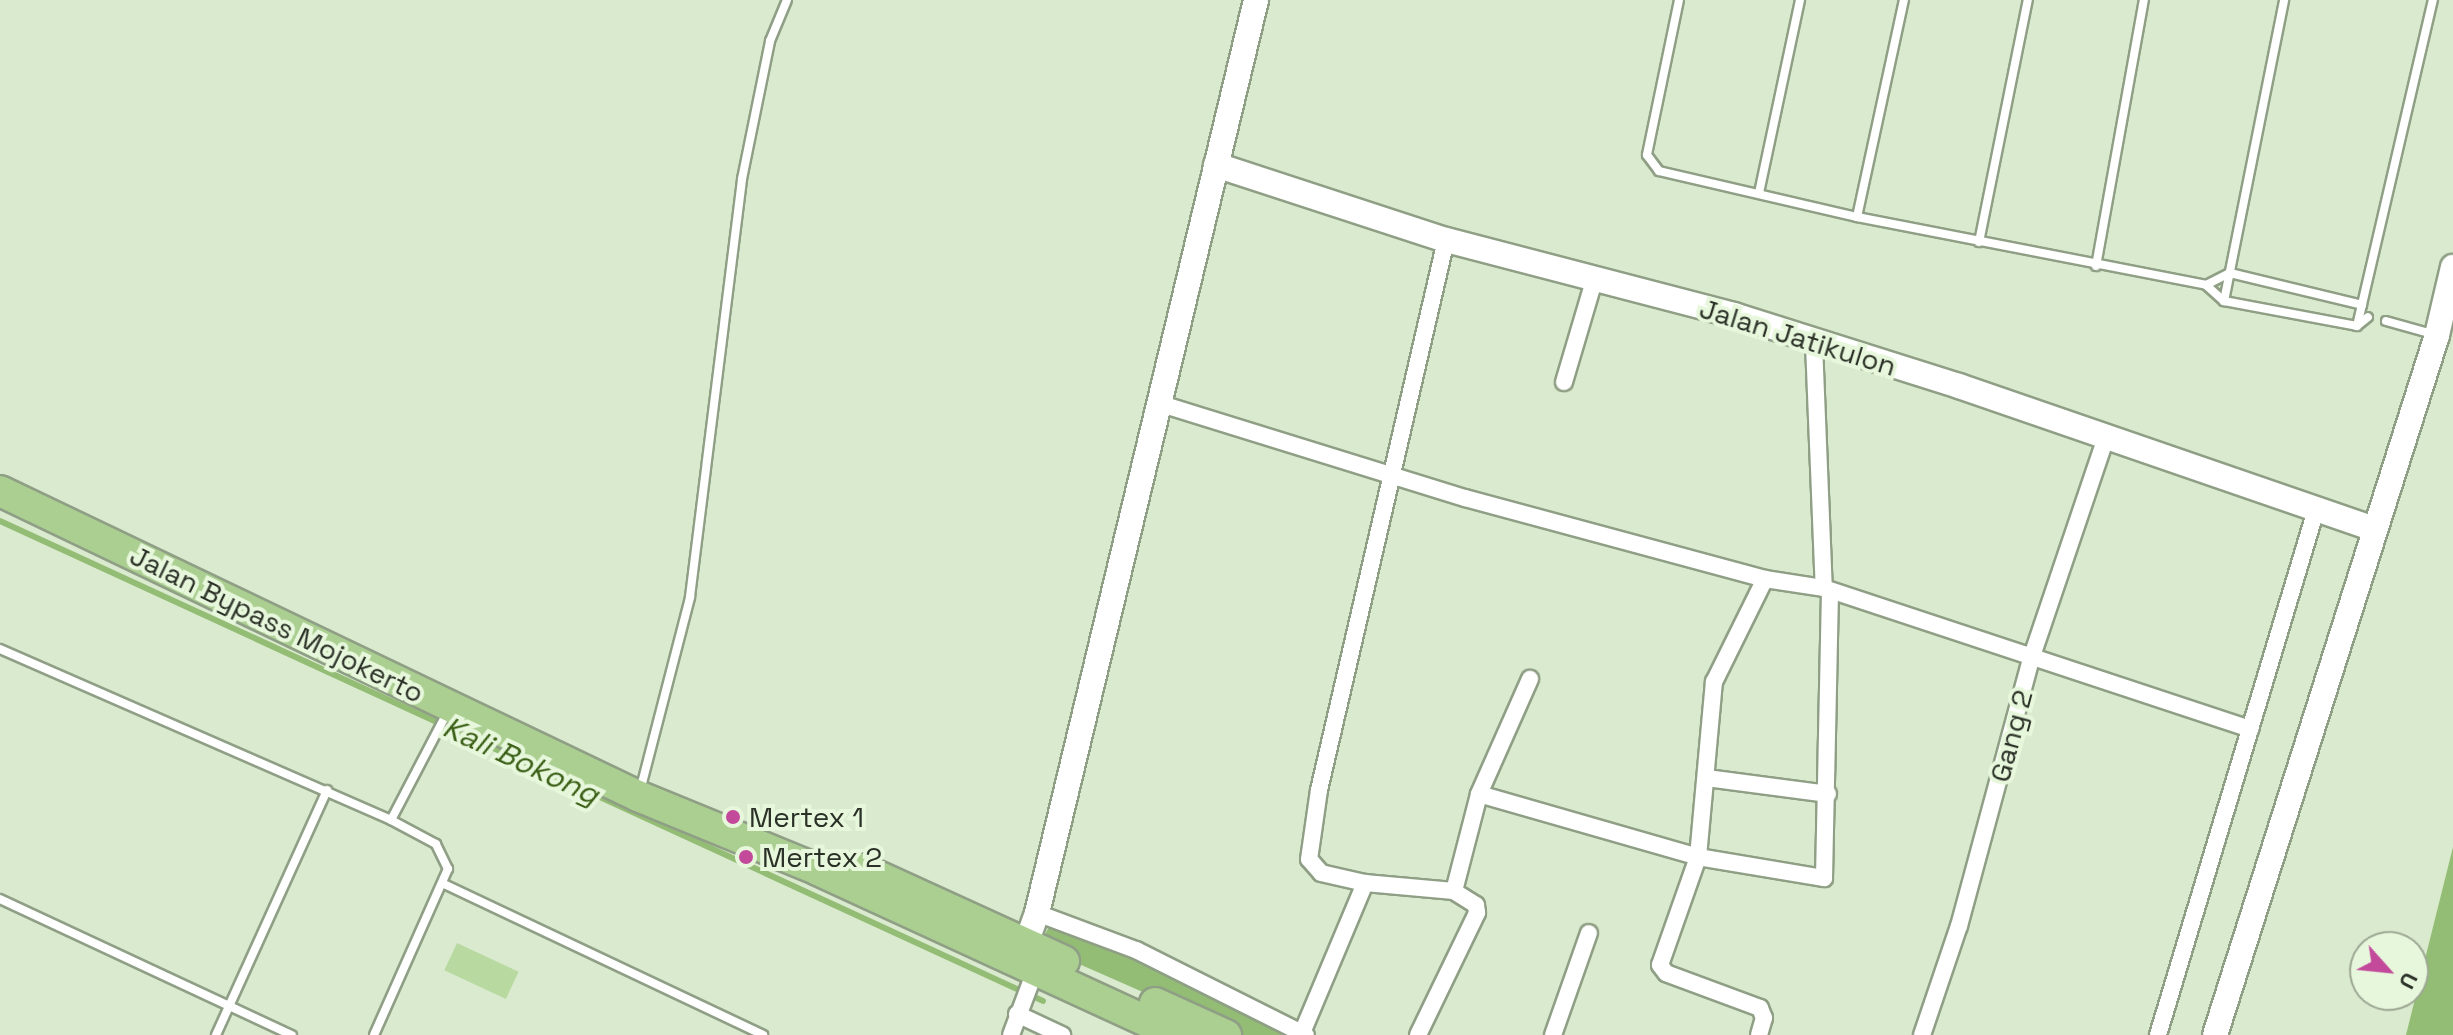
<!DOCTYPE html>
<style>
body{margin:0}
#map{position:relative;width:2453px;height:1035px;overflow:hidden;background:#daeacf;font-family:"Space Grotesk",sans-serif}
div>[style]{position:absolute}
.green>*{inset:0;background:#b8d99f;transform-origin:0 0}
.water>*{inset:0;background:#93bc74}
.stream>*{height:6px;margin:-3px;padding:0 3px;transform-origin:3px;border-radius:3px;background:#93bc74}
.river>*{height:34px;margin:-17px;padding:0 17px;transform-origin:17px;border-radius:17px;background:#93bc74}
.roads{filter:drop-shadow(2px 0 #8f9f85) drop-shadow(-2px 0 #8f9f85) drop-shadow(0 2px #8f9f85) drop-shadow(0 -2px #8f9f85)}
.lane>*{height:8px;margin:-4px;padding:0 4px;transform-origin:4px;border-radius:4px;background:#fff}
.street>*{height:16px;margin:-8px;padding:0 8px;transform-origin:8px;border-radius:8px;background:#fff}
.secondary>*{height:24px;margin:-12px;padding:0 12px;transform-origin:12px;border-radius:12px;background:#fff}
.highway>*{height:30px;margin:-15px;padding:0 15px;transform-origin:15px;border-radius:15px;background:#abcf91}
.dots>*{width:22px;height:22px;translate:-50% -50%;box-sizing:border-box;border:4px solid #e7f7dc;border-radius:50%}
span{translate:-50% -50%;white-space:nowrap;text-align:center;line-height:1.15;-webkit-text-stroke:8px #e7f7dc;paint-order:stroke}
.street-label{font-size:28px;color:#2b3127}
.poi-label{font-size:28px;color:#2b3127}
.left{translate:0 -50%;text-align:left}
.water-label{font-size:30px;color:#395e14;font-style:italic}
.north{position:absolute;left:2349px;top:931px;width:80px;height:80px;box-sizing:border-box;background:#e7f7dc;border:2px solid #9ca894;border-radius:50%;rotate:117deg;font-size:22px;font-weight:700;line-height:32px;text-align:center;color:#2b3127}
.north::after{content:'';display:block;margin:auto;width:28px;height:36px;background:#c3499b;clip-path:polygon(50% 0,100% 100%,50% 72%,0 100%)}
</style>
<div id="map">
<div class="green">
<i style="left:457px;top:943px;width:68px;height:30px;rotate:25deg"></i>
</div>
<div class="water">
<i style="clip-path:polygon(2453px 847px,2453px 1035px,2406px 1035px)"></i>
</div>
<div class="stream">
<i style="left:0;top:521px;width:1148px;rotate:24.71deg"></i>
</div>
<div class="river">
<i style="left:1062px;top:938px;width:241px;rotate:23.7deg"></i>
</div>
<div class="roads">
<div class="lane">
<i style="left:1679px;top:0;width:158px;rotate:101.7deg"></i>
<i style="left:1647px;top:155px;width:20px;rotate:53deg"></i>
<i style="left:1659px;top:171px;width:203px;rotate:13.1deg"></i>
<i style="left:1857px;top:217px;width:356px;rotate:11deg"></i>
<i style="left:2206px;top:285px;width:24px;rotate:42deg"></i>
<i style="left:2224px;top:301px;width:135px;rotate:10.6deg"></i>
<i style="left:2357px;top:326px;width:14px;rotate:-39deg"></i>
<i style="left:1759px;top:193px;width:197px;rotate:-78deg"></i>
<i style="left:1857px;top:217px;width:222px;rotate:-77.8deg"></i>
<i style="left:1979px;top:242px;width:247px;rotate:-78.6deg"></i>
<i style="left:2096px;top:266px;width:270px;rotate:-79.8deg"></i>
<i style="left:2206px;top:285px;width:27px;rotate:-27deg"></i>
<i style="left:2230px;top:273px;width:136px;rotate:13.6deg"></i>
<i style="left:2224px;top:301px;width:307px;rotate:-78.7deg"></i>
<i style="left:2386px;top:321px;width:52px;rotate:15.6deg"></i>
<i style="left:2357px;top:326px;width:335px;rotate:-76.9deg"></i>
<i style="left:0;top:649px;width:427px;rotate:23.6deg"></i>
<i style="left:640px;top:791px;width:200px;rotate:-75.5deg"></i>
<i style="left:690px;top:597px;width:421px;rotate:-82.9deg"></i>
<i style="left:742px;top:179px;width:141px;rotate:-78.5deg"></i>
<i style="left:770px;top:41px;width:44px;rotate:-67.5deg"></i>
<i style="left:444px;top:884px;width:353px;rotate:25.3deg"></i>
<i style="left:0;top:899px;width:322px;rotate:25deg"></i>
<i style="left:216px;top:1035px;width:269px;rotate:-65.6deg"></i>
<i style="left:374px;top:1035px;width:182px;rotate:-66deg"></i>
<i style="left:448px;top:869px;width:28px;rotate:-116deg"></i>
<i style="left:436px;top:844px;width:51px;rotate:-151.9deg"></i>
<i style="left:391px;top:820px;width:121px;rotate:-62.4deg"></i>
</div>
<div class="street">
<i style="left:1446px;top:240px;width:564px;rotate:103deg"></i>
<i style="left:1319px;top:790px;width:70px;rotate:98.2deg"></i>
<i style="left:1309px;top:859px;width:18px;rotate:49deg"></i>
<i style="left:1321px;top:873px;width:45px;rotate:12.8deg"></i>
<i style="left:1365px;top:883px;width:89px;rotate:5.1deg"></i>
<i style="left:1814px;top:344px;width:244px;rotate:87.7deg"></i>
<i style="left:1564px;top:382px;width:105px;rotate:-73.5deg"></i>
<i style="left:1158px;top:403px;width:321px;rotate:17.2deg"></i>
<i style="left:1465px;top:498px;width:311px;rotate:15.1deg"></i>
<i style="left:1765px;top:579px;width:60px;rotate:8.7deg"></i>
<i style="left:1824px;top:588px;width:449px;rotate:18.3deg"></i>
<i style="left:1707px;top:778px;width:122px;rotate:7.5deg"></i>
<i style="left:1479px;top:794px;width:126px;rotate:-66.1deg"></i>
<i style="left:1037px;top:913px;width:106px;rotate:20.5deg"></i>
<i style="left:1136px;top:950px;width:190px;rotate:26.6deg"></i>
<i style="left:1017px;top:1014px;width:50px;rotate:25deg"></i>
<i style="left:1302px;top:1033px;width:163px;rotate:-67.2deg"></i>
<i style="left:1011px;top:1035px;width:74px;rotate:-69.4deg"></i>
<i style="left:1418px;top:1035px;width:136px;rotate:-64.2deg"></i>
<i style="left:1477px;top:913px;width:8px;rotate:-97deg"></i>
<i style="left:1476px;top:905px;width:26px;rotate:-148deg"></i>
<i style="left:1454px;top:891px;width:100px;rotate:-75.5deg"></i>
<i style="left:1479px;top:794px;width:228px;rotate:16deg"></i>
<i style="left:1698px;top:857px;width:128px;rotate:9.5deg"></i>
<i style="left:1824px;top:878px;width:286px;rotate:-88.8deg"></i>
<i style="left:1553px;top:1035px;width:108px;rotate:-70.6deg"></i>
<i style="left:1759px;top:1035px;width:18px;rotate:-74deg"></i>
<i style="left:1764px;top:1018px;width:11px;rotate:-112deg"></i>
<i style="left:1760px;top:1008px;width:100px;rotate:-159.6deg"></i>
<i style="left:1666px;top:973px;width:10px;rotate:-127deg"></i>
<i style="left:1660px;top:965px;width:114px;rotate:-70.6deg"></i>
<i style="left:1698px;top:857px;width:176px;rotate:-84.8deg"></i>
<i style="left:1714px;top:682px;width:115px;rotate:-63.7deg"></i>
<i style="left:1922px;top:1035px;width:115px;rotate:-71.3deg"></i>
<i style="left:1959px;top:926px;width:280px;rotate:-74.9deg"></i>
<i style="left:2032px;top:656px;width:230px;rotate:-71.3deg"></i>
<i style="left:2158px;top:1035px;width:548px;rotate:-73.25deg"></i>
</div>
<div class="secondary">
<i style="left:1216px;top:165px;width:242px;rotate:18.1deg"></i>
<i style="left:1446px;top:240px;width:298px;rotate:14.6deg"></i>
<i style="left:1734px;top:315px;width:236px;rotate:17.5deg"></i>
<i style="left:1959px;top:386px;width:439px;rotate:19deg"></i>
<i style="left:1020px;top:960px;width:50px;rotate:-70.1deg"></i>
<i style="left:1037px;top:913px;width:939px;rotate:-76.51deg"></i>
<i style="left:2215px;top:1035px;width:734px;rotate:-72.4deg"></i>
<i style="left:2437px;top:335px;width:70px;rotate:-76.8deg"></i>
</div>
<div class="highway">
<i style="left:0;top:491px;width:707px;rotate:25.55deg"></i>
<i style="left:638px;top:796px;width:195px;rotate:22.3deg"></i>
<i style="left:818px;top:870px;width:395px;rotate:24.7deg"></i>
<i style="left:820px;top:870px;width:42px;rotate:-1.4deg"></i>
<i style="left:862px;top:869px;width:222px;rotate:24.5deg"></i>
<i style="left:1155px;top:1003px;width:78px;rotate:24.3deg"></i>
</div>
</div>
<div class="dots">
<i style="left:733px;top:817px;background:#c3499b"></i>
<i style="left:746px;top:857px;background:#c3499b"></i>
</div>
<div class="street-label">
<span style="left:1798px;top:337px;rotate:17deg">Jalan Jatikulon</span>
<span style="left:277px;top:624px;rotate:26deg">Jalan Bypass Mojokerto</span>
<span style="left:2011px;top:736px;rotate:-75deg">Gang 2</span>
</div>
<div class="poi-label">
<span class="left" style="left:749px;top:817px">Mertex 1</span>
<span class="left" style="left:762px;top:857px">Mertex 2</span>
</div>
<div class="water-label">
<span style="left:521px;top:761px;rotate:25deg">Kali Bokong</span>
</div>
<div class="north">U</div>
</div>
